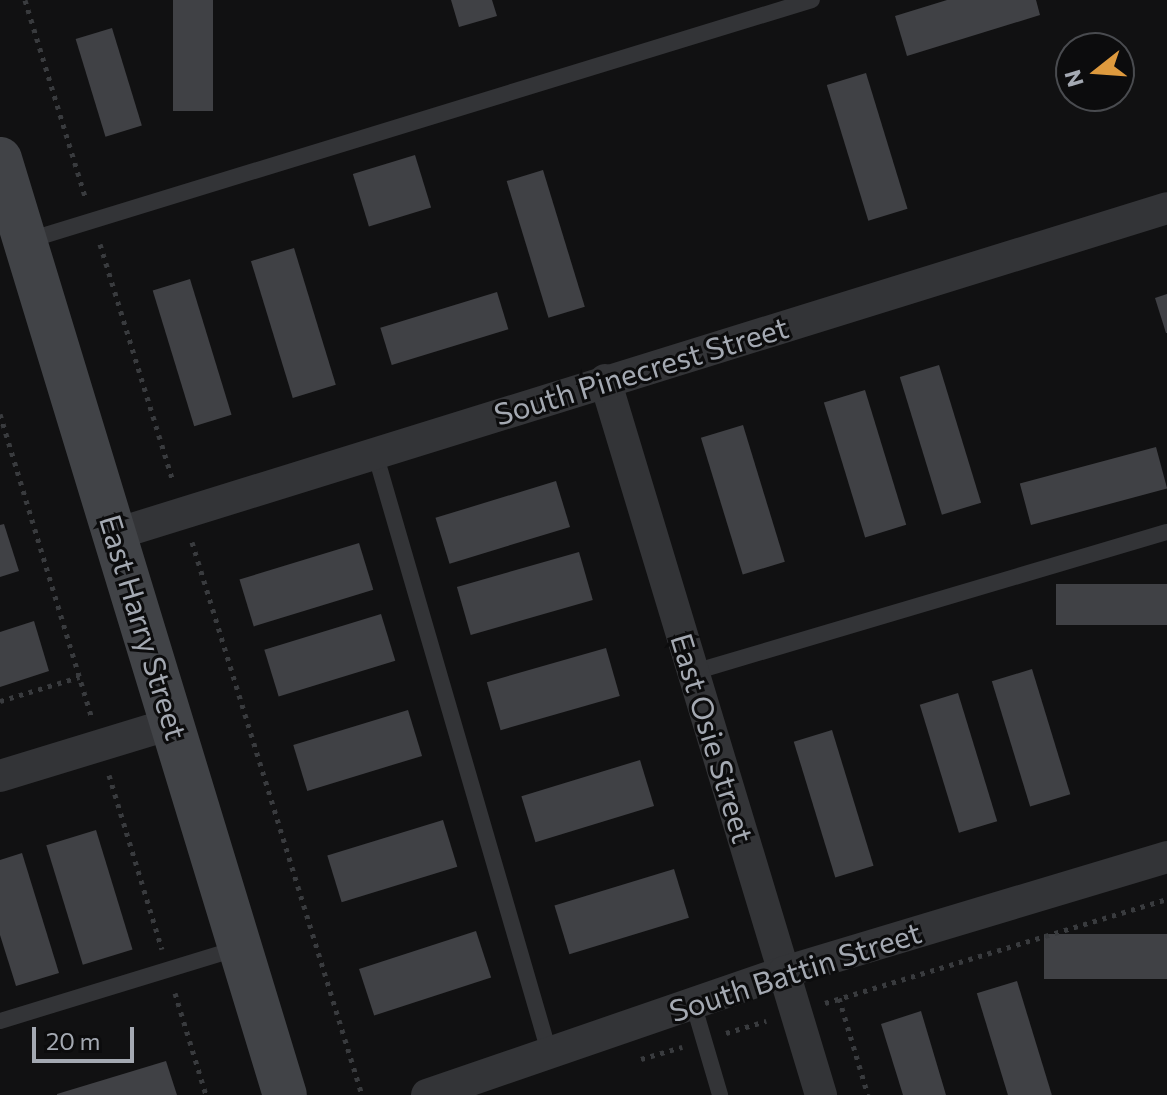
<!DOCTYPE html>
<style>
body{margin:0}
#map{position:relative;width:1167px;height:1095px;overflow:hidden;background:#111112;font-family:Commissioner,sans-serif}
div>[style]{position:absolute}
.building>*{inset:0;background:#404145;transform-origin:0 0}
.path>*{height:5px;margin-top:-2.5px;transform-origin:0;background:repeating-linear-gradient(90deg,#393b3e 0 4px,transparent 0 10px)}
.lane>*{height:16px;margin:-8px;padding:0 8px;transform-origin:8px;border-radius:8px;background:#333437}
.street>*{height:32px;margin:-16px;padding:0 16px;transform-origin:16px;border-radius:16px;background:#333437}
.secondary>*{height:44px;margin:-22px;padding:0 22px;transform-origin:22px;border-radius:22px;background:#414347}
span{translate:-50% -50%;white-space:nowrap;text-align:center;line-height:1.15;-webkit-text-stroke:6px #0c0c0d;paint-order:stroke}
.street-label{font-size:30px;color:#a4a9b2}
.north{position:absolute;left:1055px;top:32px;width:80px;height:80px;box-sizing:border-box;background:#0c0c0d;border:2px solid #494b4f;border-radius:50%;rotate:253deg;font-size:22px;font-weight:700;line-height:32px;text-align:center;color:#a4a9b2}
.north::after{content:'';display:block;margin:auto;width:28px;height:36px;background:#de9a3e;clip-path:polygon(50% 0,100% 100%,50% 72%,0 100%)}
.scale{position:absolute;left:32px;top:1027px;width:102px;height:36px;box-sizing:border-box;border:4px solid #a4a9b2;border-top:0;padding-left:10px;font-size:24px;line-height:28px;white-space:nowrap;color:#a4a9b2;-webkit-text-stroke:6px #0c0c0d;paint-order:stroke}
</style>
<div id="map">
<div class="building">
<i style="left:173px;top:0;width:40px;height:111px"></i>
<i style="clip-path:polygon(451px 0,492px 0,497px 16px,459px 27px)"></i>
<i style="clip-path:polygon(947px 0,1036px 0,1040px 15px,907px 56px,895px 16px)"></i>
<i style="left:112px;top:28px;width:102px;height:38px;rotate:73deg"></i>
<i style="left:866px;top:73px;width:142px;height:41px;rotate:73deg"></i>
<i style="left:415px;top:155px;width:55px;height:65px;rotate:73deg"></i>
<i style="left:543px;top:170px;width:143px;height:38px;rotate:73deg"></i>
<i style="left:294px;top:248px;width:143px;height:45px;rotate:73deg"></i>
<i style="left:190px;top:279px;width:142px;height:39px;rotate:73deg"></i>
<i style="left:497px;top:292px;width:39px;height:122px;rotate:73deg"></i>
<i style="clip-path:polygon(1167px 294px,1167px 333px,1166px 333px,1155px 298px)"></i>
<i style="left:939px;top:365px;width:144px;height:41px;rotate:73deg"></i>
<i style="left:865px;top:390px;width:141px;height:43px;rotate:73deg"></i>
<i style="left:743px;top:425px;width:143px;height:44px;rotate:73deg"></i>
<i style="left:1156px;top:447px;width:43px;height:141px;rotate:75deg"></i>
<i style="left:556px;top:481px;width:48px;height:126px;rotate:73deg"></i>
<i style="clip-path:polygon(4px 524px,19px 571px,0 577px,0 525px)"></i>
<i style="left:359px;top:543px;width:49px;height:125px;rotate:73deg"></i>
<i style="left:579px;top:552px;width:50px;height:127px;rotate:74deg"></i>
<i style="left:1167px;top:584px;width:41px;height:111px;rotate:90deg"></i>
<i style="left:381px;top:614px;width:49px;height:122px;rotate:73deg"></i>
<i style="clip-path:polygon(34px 621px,49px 671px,0 687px,0 632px)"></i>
<i style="left:606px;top:648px;width:50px;height:124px;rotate:74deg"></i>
<i style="left:1032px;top:669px;width:131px;height:42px;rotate:73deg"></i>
<i style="left:958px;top:693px;width:134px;height:40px;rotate:73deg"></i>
<i style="left:408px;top:710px;width:48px;height:120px;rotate:73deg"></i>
<i style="left:832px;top:730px;width:142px;height:40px;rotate:73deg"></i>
<i style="left:640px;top:760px;width:48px;height:124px;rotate:73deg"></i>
<i style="left:443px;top:820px;width:49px;height:121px;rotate:73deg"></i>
<i style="left:96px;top:830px;width:125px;height:52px;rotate:73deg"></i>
<i style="clip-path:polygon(22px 853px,59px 973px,16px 986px,0 935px,0 860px)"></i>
<i style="left:674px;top:869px;width:51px;height:125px;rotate:73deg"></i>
<i style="left:476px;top:931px;width:49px;height:123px;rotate:72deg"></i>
<i style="left:1167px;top:934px;width:45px;height:123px;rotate:90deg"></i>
<i style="left:1017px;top:981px;width:119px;height:42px;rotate:73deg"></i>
<i style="clip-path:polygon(921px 1011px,946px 1095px,903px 1095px,881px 1024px)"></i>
<i style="clip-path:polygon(166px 1061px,177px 1095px,57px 1095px,57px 1094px)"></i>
</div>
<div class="path">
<i style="left:25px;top:0;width:209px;rotate:73deg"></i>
<i style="left:100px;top:244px;width:249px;rotate:72.9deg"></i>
<i style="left:0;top:414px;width:315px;rotate:73.2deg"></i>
<i style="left:192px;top:542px;width:579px;rotate:72.91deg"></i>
<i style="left:0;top:701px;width:83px;rotate:-16.9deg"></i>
<i style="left:109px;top:775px;width:182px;rotate:73.1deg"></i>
<i style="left:175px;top:993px;width:107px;rotate:73.1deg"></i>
<i style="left:839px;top:998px;width:101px;rotate:73.4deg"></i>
<i style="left:825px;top:1003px;width:357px;rotate:-16.9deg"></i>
<i style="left:726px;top:1033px;width:42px;rotate:-16.7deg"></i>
<i style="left:641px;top:1059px;width:43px;rotate:-16.3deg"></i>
</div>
<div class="lane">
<i style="left:26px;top:241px;width:822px;rotate:-17.05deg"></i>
<i style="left:375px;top:453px;width:624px;rotate:73.8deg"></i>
<i style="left:694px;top:672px;width:493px;rotate:-16.5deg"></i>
<i style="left:693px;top:1003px;width:96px;rotate:73.6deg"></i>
<i style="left:0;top:1021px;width:250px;rotate:-17deg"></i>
</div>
<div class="street">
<i style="left:605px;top:380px;width:747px;rotate:73.19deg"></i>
<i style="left:116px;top:534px;width:1100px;rotate:-17.23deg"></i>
<i style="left:0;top:776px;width:181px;rotate:-17deg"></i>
<i style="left:427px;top:1095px;width:378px;rotate:-19deg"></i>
<i style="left:784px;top:972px;width:400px;rotate:-16.7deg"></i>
</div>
<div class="secondary">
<i style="left:0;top:159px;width:978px;rotate:73.07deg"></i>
</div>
<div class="street-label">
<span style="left:641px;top:370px;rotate:-17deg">South Pinecrest Street</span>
<span style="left:144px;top:627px;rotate:73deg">East Harry Street</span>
<span style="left:713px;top:738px;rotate:73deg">East Osie Street</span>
<span style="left:795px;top:971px;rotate:-18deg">South Battin Street</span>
</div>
<div class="north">N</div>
<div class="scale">20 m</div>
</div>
